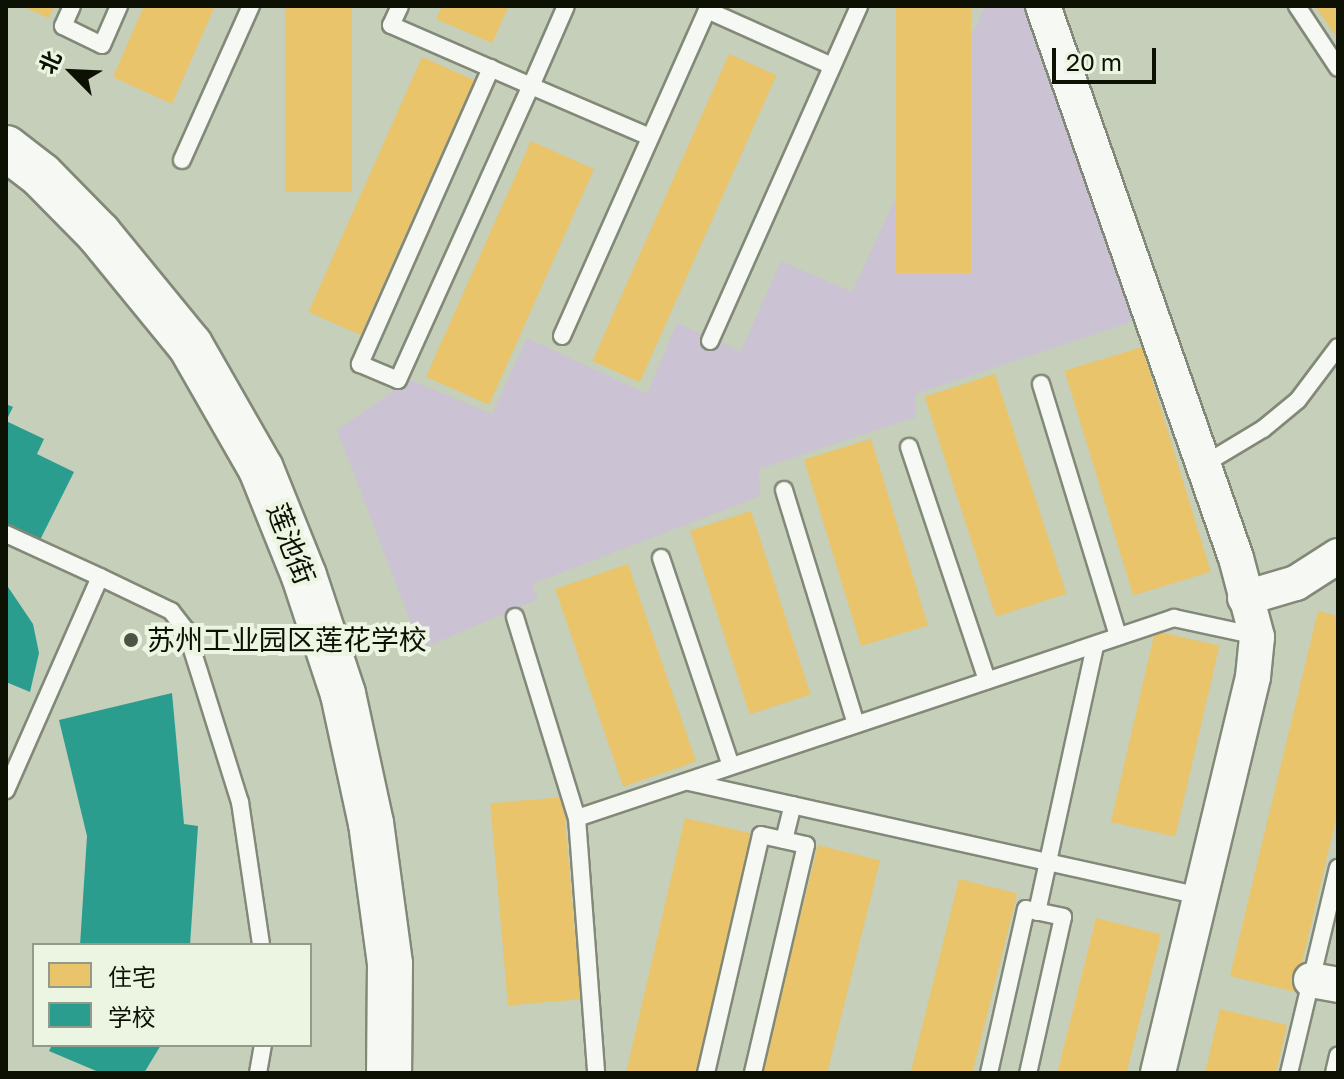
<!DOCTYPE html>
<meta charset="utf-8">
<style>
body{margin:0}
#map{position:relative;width:1344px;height:1079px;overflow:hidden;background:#c6cfb9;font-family:"Golos Text","Noto Sans SC",sans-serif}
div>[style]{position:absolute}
.green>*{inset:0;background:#cbc2d3}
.homes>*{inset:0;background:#e9c46a;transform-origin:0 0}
.schools>*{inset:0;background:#2a9d8f}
.roads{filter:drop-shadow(2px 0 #828978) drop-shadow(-2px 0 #828978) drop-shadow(0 2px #828978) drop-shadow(0 -2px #828978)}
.lane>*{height:16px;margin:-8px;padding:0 8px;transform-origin:8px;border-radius:8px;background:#f6f8f4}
.street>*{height:34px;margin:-17px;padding:0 17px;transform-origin:17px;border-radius:17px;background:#f6f8f4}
.secondary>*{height:44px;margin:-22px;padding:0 22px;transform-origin:22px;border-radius:22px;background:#f6f8f4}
.dots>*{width:22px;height:22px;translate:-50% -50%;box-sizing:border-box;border:4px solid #ecf5e1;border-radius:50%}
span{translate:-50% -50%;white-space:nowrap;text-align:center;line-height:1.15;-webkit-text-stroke:8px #ecf5e1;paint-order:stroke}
.street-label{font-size:28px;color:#0c1104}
.poi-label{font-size:28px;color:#0c1104}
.left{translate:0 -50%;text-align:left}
.frame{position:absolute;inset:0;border:8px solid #0c1104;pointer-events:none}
.legend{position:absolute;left:32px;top:943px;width:280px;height:104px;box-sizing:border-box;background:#ecf5e1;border:2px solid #929a89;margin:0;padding:10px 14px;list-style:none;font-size:24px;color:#0c1104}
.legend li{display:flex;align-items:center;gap:16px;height:40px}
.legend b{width:40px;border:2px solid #929a89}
.north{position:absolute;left:32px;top:32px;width:80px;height:80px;-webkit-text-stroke:6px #ecf5e1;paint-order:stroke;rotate:294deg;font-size:22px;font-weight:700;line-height:32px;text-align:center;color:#0c1104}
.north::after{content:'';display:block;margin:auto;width:28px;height:36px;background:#0c1104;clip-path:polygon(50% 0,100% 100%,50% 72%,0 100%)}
.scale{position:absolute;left:1052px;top:48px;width:104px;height:36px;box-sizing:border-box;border:4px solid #0c1104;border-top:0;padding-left:10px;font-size:24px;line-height:28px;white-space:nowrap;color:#0c1104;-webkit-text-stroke:6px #ecf5e1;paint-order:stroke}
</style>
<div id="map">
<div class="green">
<i style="clip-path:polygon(985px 6px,1033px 6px,1140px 319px,915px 394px,916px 417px,759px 469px,760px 496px,532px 584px,538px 599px,421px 649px,337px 430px,410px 380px,492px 414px,527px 338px,647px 394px,677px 323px,741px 351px,781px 261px,852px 292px)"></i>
</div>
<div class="homes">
<i style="clip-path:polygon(21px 6px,54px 6px,49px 18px)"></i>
<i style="clip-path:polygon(144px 6px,215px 6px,172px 104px,113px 77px)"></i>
<i style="left:285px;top:6px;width:67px;height:186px"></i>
<i style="clip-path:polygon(442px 6px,509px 6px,492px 43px,436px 19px)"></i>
<i style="left:896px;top:6px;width:75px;height:267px"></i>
<i style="clip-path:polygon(1315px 6px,1338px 6px,1338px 40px,1325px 20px)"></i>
<i style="left:729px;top:54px;width:52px;height:336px;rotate:24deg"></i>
<i style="left:422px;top:57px;width:57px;height:279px;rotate:24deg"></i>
<i style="left:531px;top:141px;width:69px;height:258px;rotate:24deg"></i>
<i style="left:1142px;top:347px;width:235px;height:81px;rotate:73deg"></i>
<i style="left:995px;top:374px;width:231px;height:74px;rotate:72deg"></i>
<i style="left:871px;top:439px;width:195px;height:70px;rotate:73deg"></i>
<i style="left:751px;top:511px;width:193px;height:64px;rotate:72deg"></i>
<i style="left:628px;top:564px;width:209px;height:77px;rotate:71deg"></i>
<i style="clip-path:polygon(1318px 611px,1338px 616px,1338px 811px,1295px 992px,1230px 976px)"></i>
<i style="left:1155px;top:631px;width:66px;height:196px;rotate:13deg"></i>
<i style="left:563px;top:797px;width:203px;height:73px;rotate:85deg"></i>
<i style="left:685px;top:818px;width:71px;height:262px;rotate:13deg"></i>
<i style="left:818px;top:845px;width:64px;height:234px;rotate:14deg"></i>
<i style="left:959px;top:879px;width:60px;height:199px;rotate:14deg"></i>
<i style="left:1096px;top:918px;width:67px;height:159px;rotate:14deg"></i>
<i style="clip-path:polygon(1220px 1009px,1287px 1025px,1276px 1073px,1205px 1073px)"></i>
</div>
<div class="schools">
<i style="clip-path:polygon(6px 404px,13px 407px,6px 421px,44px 439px,37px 454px,74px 472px,40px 540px,6px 525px)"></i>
<i style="clip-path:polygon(6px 584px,33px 624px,39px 653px,30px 692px,6px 682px)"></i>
<i style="clip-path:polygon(172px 693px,184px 824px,198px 826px,190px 945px,80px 945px,87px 836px,59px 720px)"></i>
<i style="clip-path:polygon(52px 1045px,161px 1045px,144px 1073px,101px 1073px,49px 1051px)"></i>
</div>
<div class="roads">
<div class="lane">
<i style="left:72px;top:6px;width:22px;rotate:114deg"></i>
<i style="left:63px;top:26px;width:43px;rotate:26deg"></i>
<i style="left:102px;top:45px;width:43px;rotate:-66.4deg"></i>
<i style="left:400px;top:6px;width:21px;rotate:115deg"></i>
<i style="left:391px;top:25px;width:153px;rotate:23.5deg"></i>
<i style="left:531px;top:86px;width:87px;rotate:-66.4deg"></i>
<i style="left:1297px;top:6px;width:74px;rotate:56.5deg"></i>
<i style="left:707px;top:10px;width:137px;rotate:24.1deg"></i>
<i style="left:491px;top:68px;width:324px;rotate:113.9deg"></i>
<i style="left:360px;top:364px;width:41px;rotate:22.8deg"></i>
<i style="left:398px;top:380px;width:323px;rotate:-65.7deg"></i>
<i style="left:531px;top:86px;width:129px;rotate:23.2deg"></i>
<i style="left:182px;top:160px;width:169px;rotate:-65.9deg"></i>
<i style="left:562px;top:336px;width:361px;rotate:-66deg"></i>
<i style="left:710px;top:341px;width:367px;rotate:-66deg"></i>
<i style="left:1041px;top:384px;width:264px;rotate:73deg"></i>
<i style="left:909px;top:447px;width:246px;rotate:71.5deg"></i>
<i style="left:1203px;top:465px;width:70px;rotate:-31deg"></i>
<i style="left:1263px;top:429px;width:45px;rotate:-39.6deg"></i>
<i style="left:1298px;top:400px;width:66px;rotate:-53deg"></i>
<i style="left:784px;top:490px;width:245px;rotate:72.9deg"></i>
<i style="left:6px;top:534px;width:103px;rotate:24.6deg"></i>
<i style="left:100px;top:577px;width:233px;rotate:113.8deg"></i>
<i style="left:661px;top:558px;width:219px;rotate:71.4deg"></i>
<i style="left:100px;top:577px;width:79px;rotate:25.6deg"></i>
<i style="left:171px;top:611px;width:24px;rotate:52deg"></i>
<i style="left:186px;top:630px;width:180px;rotate:72.6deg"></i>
<i style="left:240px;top:802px;width:145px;rotate:81.6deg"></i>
<i style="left:515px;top:617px;width:210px;rotate:72.9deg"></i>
<i style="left:577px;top:818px;width:256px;rotate:85.7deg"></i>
<i style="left:689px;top:782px;width:524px;rotate:12.58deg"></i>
<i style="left:577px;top:818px;width:630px;rotate:-18.52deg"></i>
<i style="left:1174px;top:618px;width:85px;rotate:12.2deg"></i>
<i style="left:784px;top:840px;width:36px;rotate:-76deg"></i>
<i style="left:1037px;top:912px;width:273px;rotate:-77.7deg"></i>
<i style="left:258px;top:1073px;width:28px;rotate:-80deg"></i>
<i style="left:706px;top:1073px;width:244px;rotate:-77deg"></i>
<i style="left:761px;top:835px;width:46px;rotate:12.5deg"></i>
<i style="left:806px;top:845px;width:234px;rotate:103.1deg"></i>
<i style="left:989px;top:1073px;width:168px;rotate:-77.3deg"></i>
<i style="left:1026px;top:909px;width:38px;rotate:12deg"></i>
<i style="left:1063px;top:917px;width:160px;rotate:102.6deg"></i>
<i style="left:1289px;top:1073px;width:211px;rotate:-76.6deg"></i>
<i style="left:1334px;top:1073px;width:18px;rotate:-77deg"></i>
</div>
<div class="street">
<i style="left:1043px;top:6px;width:585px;rotate:70.73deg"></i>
<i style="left:1236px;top:558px;width:82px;rotate:75.1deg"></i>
<i style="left:1257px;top:637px;width:40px;rotate:95.7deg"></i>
<i style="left:1253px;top:677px;width:407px;rotate:103.5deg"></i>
<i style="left:1245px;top:598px;width:53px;rotate:-16.4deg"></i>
<i style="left:1296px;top:583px;width:50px;rotate:-32.7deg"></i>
<i style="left:1311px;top:980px;width:27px;rotate:10deg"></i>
</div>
<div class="secondary">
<i style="left:6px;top:148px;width:44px;rotate:37.6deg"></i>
<i style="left:41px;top:175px;width:83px;rotate:45.5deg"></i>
<i style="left:99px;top:234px;width:144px;rotate:50.7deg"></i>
<i style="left:190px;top:345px;width:143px;rotate:60.2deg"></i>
<i style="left:261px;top:469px;width:115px;rotate:68.1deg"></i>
<i style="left:304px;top:576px;width:124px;rotate:71.7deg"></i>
<i style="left:343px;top:694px;width:132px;rotate:77.8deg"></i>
<i style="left:371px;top:823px;width:142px;rotate:82.3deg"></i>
<i style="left:390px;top:964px;width:109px;rotate:90.5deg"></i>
</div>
</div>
<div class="dots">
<i style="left:131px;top:640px;background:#4d5443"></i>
</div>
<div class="street-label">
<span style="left:291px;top:544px;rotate:69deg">莲池街</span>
</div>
<div class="poi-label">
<span class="left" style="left:147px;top:640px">苏州工业园区莲花学校</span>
</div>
<div class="frame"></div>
<ul class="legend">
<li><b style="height:22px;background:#e9c46a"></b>住宅</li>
<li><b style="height:22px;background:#2a9d8f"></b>学校</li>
</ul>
<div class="north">北</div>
<div class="scale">20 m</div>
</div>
